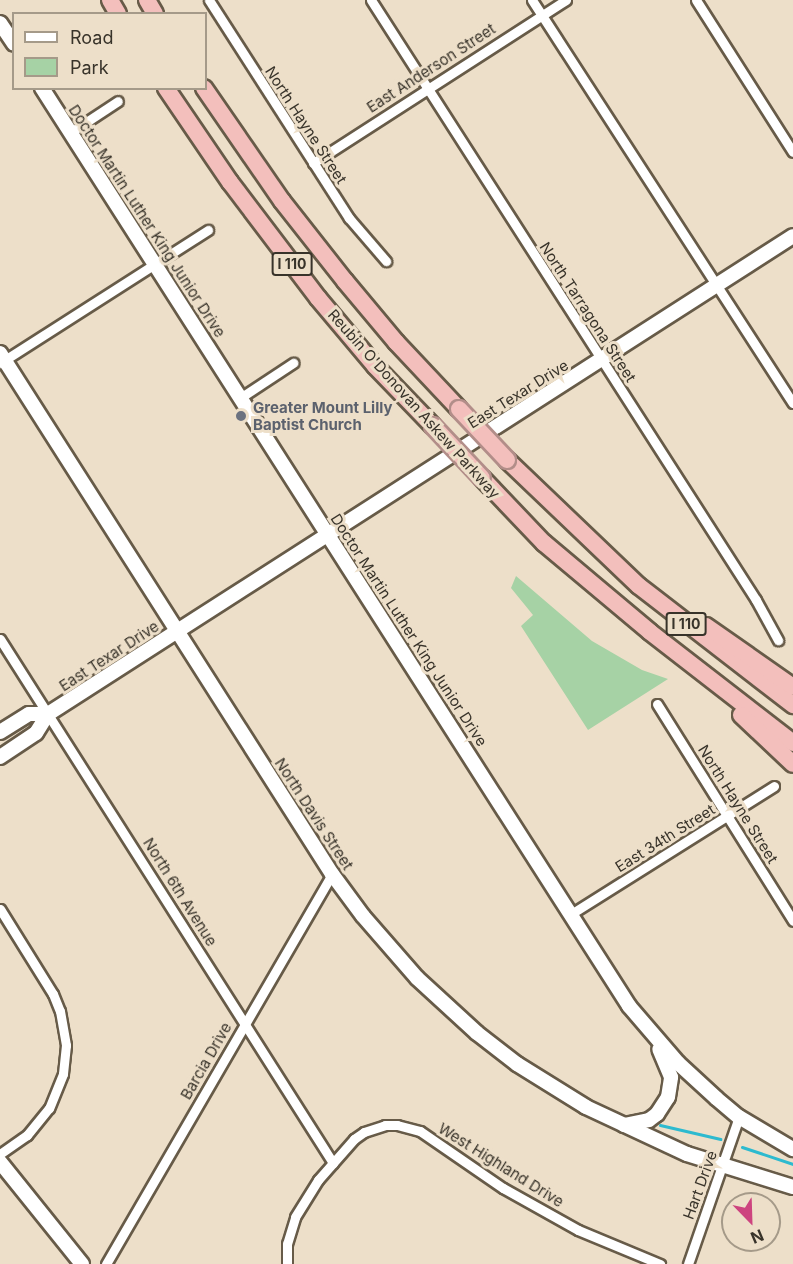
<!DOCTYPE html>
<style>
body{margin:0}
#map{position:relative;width:793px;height:1264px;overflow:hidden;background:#eddfc9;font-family:Inter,sans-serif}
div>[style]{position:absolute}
.green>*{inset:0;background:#a6d2a5}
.stream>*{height:3px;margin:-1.5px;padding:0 1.5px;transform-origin:1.5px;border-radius:1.5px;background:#2dbacf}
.roads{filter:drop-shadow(2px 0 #675b48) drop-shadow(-2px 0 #675b48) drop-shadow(0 2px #675b48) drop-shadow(0 -2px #675b48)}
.street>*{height:9px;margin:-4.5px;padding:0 4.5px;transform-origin:4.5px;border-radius:4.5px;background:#fff}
.secondary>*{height:14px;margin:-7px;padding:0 7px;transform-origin:7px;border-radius:7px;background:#fff}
.highway>*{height:16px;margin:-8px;padding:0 8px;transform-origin:8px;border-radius:8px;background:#f3bfbc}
.bridges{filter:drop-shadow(2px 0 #b28e89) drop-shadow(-2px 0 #b28e89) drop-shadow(0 2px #b28e89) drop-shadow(0 -2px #b28e89)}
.highway-bridge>*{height:16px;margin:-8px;padding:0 8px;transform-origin:8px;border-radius:8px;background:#f3bfbc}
.dots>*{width:16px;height:16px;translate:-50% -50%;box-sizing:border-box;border:3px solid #eddfc9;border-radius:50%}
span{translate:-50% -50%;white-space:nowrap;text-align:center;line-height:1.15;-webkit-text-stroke:6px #eddfc9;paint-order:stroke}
.shield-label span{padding:2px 4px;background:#eddfc9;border:2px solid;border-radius:4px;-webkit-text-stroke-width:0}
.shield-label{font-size:14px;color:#38332a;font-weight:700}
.street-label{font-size:15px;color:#38332a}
.worship-label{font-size:15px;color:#5b616d;font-weight:700}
.left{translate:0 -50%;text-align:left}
.legend{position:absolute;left:12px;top:12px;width:195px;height:78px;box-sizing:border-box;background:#eddfc9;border:2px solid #a59a89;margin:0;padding:8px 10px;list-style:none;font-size:18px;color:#38332a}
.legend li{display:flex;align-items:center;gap:12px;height:30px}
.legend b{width:30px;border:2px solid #a59a89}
.north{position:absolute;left:721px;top:1192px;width:60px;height:60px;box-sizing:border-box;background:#eddfc9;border:2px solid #a59a89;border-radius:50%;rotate:157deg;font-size:16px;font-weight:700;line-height:24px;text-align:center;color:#38332a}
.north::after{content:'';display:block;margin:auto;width:21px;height:27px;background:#cd447f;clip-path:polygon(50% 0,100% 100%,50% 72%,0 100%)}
</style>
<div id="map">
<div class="green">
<i style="clip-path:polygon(516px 576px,592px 641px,642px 670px,668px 679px,588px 730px,521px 626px,533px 615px,511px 588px)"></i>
</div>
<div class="stream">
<i style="left:660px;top:1125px;width:62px;rotate:13.1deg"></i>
<i style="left:742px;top:1147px;width:54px;rotate:18.4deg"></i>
</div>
<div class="roads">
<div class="street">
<i style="left:209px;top:0;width:259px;rotate:57.3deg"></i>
<i style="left:349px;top:218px;width:57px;rotate:49.3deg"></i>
<i style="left:371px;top:0;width:713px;rotate:57.31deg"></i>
<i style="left:756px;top:600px;width:46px;rotate:61.2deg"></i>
<i style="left:532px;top:0;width:480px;rotate:57.1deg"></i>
<i style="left:696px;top:0;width:180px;rotate:57.5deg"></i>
<i style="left:71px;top:132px;width:56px;rotate:-33.4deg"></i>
<i style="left:313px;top:163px;width:301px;rotate:-32.8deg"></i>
<i style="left:0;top:363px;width:247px;rotate:-32.6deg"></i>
<i style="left:240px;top:398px;width:64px;rotate:-33.4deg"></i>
<i style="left:0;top:639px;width:621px;rotate:57.56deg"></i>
<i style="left:657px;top:704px;width:256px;rotate:57.9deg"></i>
<i style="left:0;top:909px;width:100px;rotate:58.1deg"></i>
<i style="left:53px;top:994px;width:18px;rotate:68deg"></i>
<i style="left:60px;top:1011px;width:35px;rotate:80deg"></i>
<i style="left:66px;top:1045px;width:29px;rotate:96deg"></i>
<i style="left:63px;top:1074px;width:37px;rotate:112deg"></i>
<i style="left:49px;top:1108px;width:35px;rotate:129deg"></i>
<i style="left:27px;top:1135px;width:33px;rotate:145deg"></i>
<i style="left:571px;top:914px;width:240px;rotate:-32.2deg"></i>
<i style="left:106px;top:1264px;width:451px;rotate:-59.9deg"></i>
<i style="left:287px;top:1264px;width:20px;rotate:-90deg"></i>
<i style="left:287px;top:1244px;width:28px;rotate:-73deg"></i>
<i style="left:295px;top:1217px;width:44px;rotate:-58.1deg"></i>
<i style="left:318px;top:1180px;width:55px;rotate:-48.7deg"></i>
<i style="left:354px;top:1139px;width:12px;rotate:-35deg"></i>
<i style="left:364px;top:1132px;width:22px;rotate:-18deg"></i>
<i style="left:385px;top:1125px;width:12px"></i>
<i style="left:397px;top:1125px;width:24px;rotate:15deg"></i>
<i style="left:420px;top:1131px;width:101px;rotate:34.5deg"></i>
<i style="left:503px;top:1188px;width:86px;rotate:29.2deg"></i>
<i style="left:578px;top:1230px;width:89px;rotate:22.5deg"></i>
<i style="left:688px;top:1264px;width:156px;rotate:-70.9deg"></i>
</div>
<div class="secondary">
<i style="left:0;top:23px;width:25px;rotate:56deg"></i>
<i style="left:42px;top:88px;width:1090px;rotate:57.4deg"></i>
<i style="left:629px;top:1006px;width:75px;rotate:49.3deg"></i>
<i style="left:678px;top:1063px;width:52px;rotate:42.6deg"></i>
<i style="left:716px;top:1098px;width:30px;rotate:40deg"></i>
<i style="left:739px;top:1117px;width:63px;rotate:30.7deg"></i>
<i style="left:0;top:353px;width:618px;rotate:57.49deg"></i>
<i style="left:332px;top:874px;width:52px;rotate:53.6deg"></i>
<i style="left:363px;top:916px;width:82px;rotate:48.9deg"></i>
<i style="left:417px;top:978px;width:81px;rotate:42.5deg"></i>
<i style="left:477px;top:1033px;width:51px;rotate:37.8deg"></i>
<i style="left:517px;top:1064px;width:81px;rotate:31.9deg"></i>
<i style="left:586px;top:1107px;width:111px;rotate:25deg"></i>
<i style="left:687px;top:1154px;width:111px;rotate:17.3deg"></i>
<i style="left:0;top:732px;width:34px;rotate:-32deg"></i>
<i style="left:29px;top:714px;width:19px"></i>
<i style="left:0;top:757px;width:43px;rotate:-33.7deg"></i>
<i style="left:36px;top:733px;width:22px;rotate:-58deg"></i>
<i style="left:48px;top:714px;width:885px;rotate:-32.68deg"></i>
<i style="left:624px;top:1125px;width:25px;rotate:-11deg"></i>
<i style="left:649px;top:1120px;width:10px;rotate:-37deg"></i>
<i style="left:657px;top:1114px;width:20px;rotate:-57deg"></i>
<i style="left:668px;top:1097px;width:20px;rotate:-81deg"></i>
<i style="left:671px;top:1077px;width:30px;rotate:-113deg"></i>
<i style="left:0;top:1162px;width:131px;rotate:51.2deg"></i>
</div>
<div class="highway">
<i style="left:110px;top:0;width:16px;rotate:60deg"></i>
<i style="left:147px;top:0;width:16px;rotate:60deg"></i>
<i style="left:166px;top:88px;width:114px;rotate:55.8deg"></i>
<i style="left:230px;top:182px;width:146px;rotate:52.8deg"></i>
<i style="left:318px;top:298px;width:89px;rotate:50deg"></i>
<i style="left:375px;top:366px;width:83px;rotate:46deg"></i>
<i style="left:204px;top:88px;width:137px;rotate:55.4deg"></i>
<i style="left:282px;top:201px;width:102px;rotate:51.8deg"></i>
<i style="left:345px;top:281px;width:80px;rotate:50.1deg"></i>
<i style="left:396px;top:342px;width:92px;rotate:46.8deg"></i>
<i style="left:507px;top:460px;width:182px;rotate:43.7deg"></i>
<i style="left:639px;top:586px;width:195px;rotate:37.7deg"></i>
<i style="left:482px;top:478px;width:90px;rotate:46.4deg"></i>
<i style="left:544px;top:543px;width:138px;rotate:40deg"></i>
<i style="left:650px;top:632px;width:181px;rotate:37.8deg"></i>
<i style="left:706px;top:626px;width:106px;rotate:35deg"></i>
<i style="left:741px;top:715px;width:71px;rotate:43.3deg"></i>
</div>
</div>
<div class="bridges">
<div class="highway-bridge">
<i style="left:459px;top:409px;width:70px;rotate:46.7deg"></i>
<i style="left:433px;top:426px;width:71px;rotate:46.7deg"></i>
</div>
</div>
<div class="dots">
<i style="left:241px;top:416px;background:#6b7280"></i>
</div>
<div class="shield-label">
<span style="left:292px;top:264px">I 110</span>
<span style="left:686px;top:624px">I 110</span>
</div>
<div class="street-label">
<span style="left:431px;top:68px;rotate:-33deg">East Anderson Street</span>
<span style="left:306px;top:125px;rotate:57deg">North Hayne Street</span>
<span style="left:147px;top:221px;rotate:57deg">Doctor Martin Luther King Junior Drive</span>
<span style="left:588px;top:312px;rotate:57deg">North Tarragona Street</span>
<span style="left:518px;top:394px;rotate:-32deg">East Texar Drive</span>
<span style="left:414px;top:404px;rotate:48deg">Reubin O'Donovan Askew Parkway</span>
<span style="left:409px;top:630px;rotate:57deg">Doctor Martin Luther King Junior Drive</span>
<span style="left:109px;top:656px;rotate:-33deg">East Texar Drive</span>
<span style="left:738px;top:804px;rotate:58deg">North Hayne Street</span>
<span style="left:314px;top:814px;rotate:57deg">North Davis Street</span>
<span style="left:665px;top:838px;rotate:-32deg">East 34th Street</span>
<span style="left:180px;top:892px;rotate:58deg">North 6th Avenue</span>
<span style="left:206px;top:1061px;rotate:-60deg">Barcia Drive</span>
<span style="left:501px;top:1165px;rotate:32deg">West Highland Drive</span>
<span style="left:700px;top:1185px;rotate:-70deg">Hart Drive</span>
</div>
<div class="worship-label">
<span class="left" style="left:253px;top:416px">Greater Mount Lilly<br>Baptist Church</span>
</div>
<ul class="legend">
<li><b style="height:8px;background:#fff"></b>Road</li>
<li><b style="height:16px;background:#a6d2a5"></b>Park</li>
</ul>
<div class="north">N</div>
</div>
